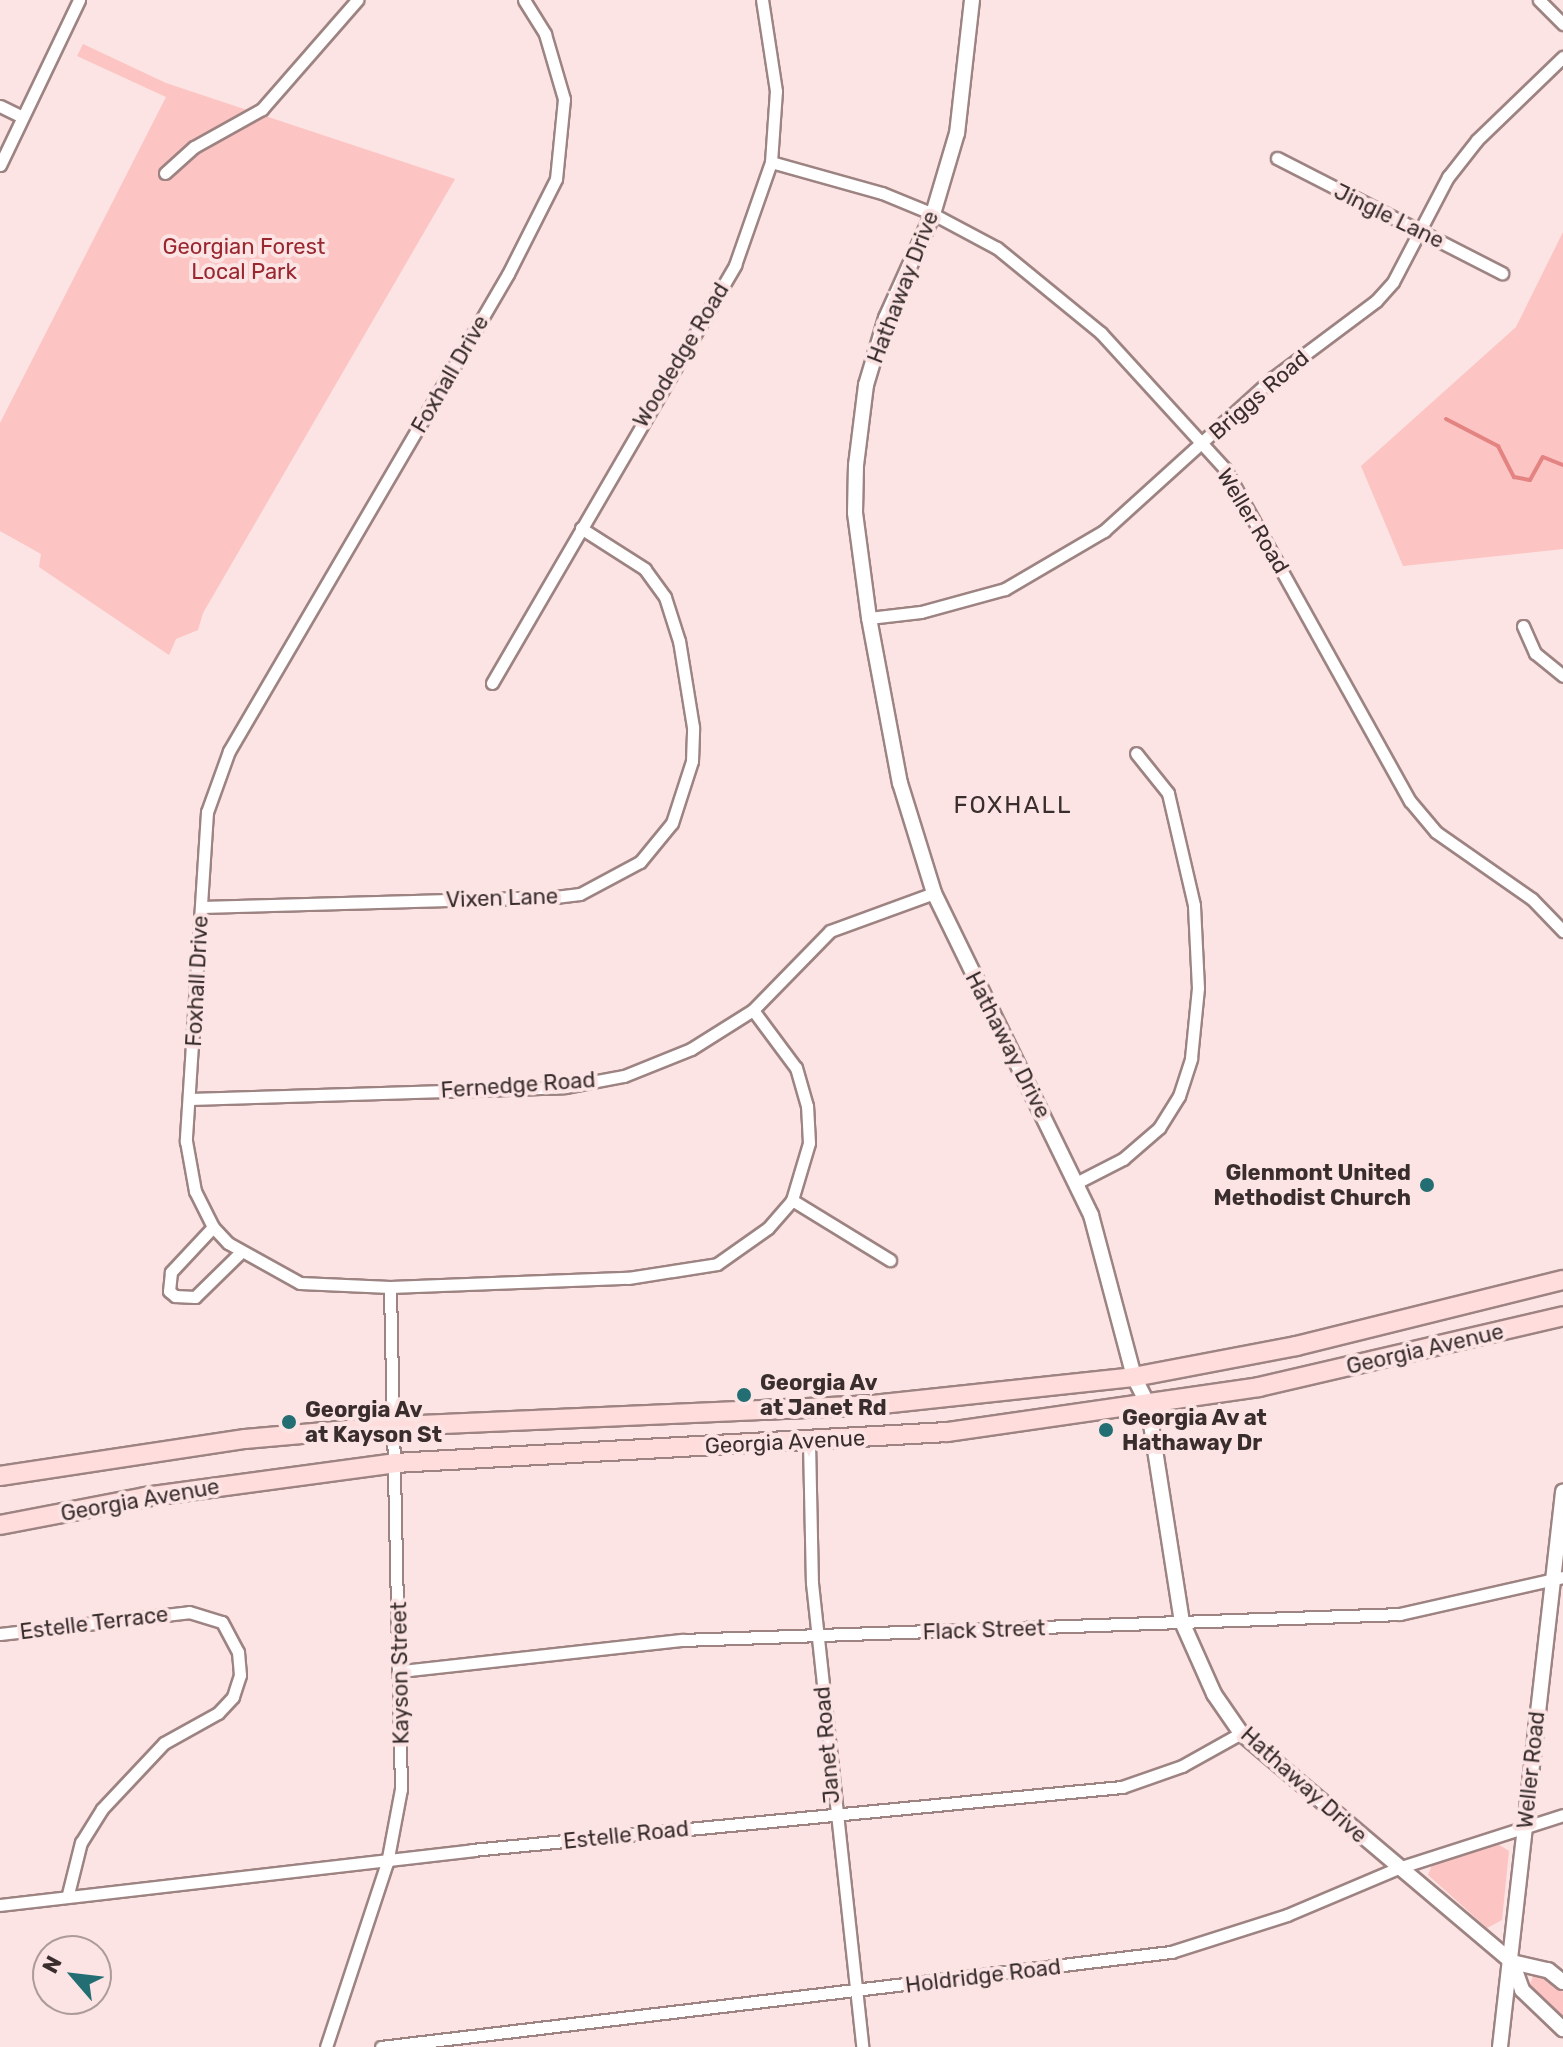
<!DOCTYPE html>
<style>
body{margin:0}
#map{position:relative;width:1563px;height:2047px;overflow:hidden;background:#fbe4e3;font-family:Rubik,sans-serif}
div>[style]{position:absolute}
.green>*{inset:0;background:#fcc4c2}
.stream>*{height:4px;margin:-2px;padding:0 2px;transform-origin:2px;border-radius:2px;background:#e38382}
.roads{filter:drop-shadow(2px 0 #9d8382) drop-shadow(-2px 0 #9d8382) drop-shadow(0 2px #9d8382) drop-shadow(0 -2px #9d8382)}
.minor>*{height:11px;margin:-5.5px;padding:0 5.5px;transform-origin:5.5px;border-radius:5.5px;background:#fff}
.tertiary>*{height:14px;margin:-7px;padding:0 7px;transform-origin:7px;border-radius:7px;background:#fff}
.primary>*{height:18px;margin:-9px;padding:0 9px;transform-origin:9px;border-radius:9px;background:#fedddc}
.dots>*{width:22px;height:22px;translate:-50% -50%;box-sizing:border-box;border:4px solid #fbe4e3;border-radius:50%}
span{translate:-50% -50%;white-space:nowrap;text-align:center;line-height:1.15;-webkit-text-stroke:8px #fbe4e3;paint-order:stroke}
.street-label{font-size:22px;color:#392e2d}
.park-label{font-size:22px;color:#992730}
.poi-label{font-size:22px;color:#392e2d;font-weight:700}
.right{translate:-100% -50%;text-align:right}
.left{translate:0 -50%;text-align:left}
.neighbourhood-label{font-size:24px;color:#392e2d;letter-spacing:2px}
.north{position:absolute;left:32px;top:1935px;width:80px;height:80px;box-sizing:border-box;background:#fbe4e3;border:2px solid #ad9b9a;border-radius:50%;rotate:298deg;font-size:22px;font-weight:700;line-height:32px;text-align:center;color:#392e2d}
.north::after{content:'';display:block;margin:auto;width:28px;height:36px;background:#226e73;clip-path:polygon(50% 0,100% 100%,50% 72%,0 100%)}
</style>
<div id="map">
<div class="green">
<i style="clip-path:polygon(83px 44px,166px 83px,455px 179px,203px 613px,198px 630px,176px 639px,169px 655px,39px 567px,41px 554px,0 531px,0 423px,166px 97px,77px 56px)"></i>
<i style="clip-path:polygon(1563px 232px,1563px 549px,1403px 566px,1361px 466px,1516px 327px)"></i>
<i style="clip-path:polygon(1498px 1844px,1509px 1851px,1502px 1920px,1487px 1928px,1428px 1875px,1432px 1865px)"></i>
<i style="clip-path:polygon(1535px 1971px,1563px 1992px,1563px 2019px,1529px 1987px)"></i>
</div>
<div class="stream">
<i style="left:1446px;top:419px;width:59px;rotate:27.4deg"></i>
<i style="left:1498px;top:446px;width:35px;rotate:63deg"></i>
<i style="left:1514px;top:477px;width:16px;rotate:11deg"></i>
<i style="left:1530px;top:480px;width:26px;rotate:-61deg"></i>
<i style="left:1543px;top:457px;width:22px;rotate:22deg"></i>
</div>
<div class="roads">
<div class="minor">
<i style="left:524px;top:0;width:40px;rotate:58deg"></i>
<i style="left:545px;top:34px;width:68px;rotate:73.7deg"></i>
<i style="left:564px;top:99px;width:80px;rotate:95.7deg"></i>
<i style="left:556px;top:179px;width:106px;rotate:116.8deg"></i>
<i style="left:508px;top:274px;width:553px;rotate:120.32deg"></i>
<i style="left:229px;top:751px;width:65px;rotate:109.8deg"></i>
<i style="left:207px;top:812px;width:330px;rotate:93.7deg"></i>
<i style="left:186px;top:1141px;width:51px;rotate:79.8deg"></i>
<i style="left:195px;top:1191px;width:40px;rotate:63.4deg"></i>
<i style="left:213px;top:1227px;width:22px;rotate:47deg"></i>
<i style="left:228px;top:1243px;width:82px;rotate:29.1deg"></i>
<i style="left:300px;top:1283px;width:90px;rotate:2.5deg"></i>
<i style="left:390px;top:1287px;width:238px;rotate:-2.2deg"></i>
<i style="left:628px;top:1278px;width:90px;rotate:-8.9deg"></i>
<i style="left:717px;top:1264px;width:62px;rotate:-35.2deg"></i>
<i style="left:768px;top:1228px;width:37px;rotate:-49deg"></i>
<i style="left:792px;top:1200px;width:59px;rotate:-73.4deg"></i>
<i style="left:809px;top:1143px;width:37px;rotate:-93deg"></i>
<i style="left:807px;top:1106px;width:40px;rotate:-106deg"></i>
<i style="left:796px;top:1068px;width:72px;rotate:-126.6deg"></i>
<i style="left:1539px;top:0;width:34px;rotate:45deg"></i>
<i style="left:0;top:106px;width:25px;rotate:26deg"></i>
<i style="left:1277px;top:158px;width:253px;rotate:27.1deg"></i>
<i style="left:771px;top:162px;width:115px;rotate:15.6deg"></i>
<i style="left:882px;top:193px;width:55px;rotate:22.4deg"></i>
<i style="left:933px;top:214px;width:72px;rotate:28deg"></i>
<i style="left:997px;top:248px;width:134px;rotate:39.3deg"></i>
<i style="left:1101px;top:333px;width:184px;rotate:47.6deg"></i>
<i style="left:1225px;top:469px;width:380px;rotate:60.9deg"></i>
<i style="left:1410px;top:801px;width:40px;rotate:50deg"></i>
<i style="left:1436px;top:832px;width:117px;rotate:34.9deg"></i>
<i style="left:1532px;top:899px;width:45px;rotate:45.9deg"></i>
<i style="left:0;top:165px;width:183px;rotate:-64.4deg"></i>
<i style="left:165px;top:173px;width:39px;rotate:-42deg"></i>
<i style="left:194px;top:147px;width:78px;rotate:-29.2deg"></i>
<i style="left:262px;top:109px;width:145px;rotate:-48.9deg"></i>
<i style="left:869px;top:618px;width:52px;rotate:-6.6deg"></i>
<i style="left:921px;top:612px;width:87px;rotate:-15.3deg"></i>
<i style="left:1005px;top:589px;width:115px;rotate:-30.4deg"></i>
<i style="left:1104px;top:531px;width:228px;rotate:-42.2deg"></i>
<i style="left:1273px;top:378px;width:129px;rotate:-36.8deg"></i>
<i style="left:1376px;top:301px;width:25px;rotate:-48deg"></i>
<i style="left:1393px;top:282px;width:119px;rotate:-62.4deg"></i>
<i style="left:1448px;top:177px;width:47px;rotate:-51.9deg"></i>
<i style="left:1477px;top:140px;width:120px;rotate:-44deg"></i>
<i style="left:1523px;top:626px;width:30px;rotate:66deg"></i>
<i style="left:1535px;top:653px;width:36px;rotate:39deg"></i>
<i style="left:492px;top:683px;width:484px;rotate:-59.8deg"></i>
<i style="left:735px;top:265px;width:109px;rotate:-70.7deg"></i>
<i style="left:771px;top:162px;width:71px;rotate:-86deg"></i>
<i style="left:776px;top:91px;width:92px;rotate:-98.7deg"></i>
<i style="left:201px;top:907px;width:354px;rotate:-1.6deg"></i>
<i style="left:555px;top:897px;width:25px;rotate:-7deg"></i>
<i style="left:580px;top:894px;width:68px;rotate:-28.1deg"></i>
<i style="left:640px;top:862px;width:50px;rotate:-50.6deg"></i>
<i style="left:672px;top:823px;width:65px;rotate:-72.1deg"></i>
<i style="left:692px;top:761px;width:34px;rotate:-88deg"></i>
<i style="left:693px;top:727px;width:87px;rotate:-99.2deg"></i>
<i style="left:679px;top:641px;width:46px;rotate:-107.7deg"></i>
<i style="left:665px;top:597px;width:34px;rotate:-126deg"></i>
<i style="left:645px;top:569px;width:76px;rotate:-147.4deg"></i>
<i style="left:190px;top:1099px;width:375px;rotate:-1.8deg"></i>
<i style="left:565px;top:1087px;width:60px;rotate:-10.6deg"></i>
<i style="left:624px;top:1076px;width:72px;rotate:-21.9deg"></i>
<i style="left:691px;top:1049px;width:73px;rotate:-32.2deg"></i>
<i style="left:753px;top:1010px;width:110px;rotate:-45.7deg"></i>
<i style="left:830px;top:931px;width:111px;rotate:-20.1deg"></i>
<i style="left:1078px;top:1182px;width:51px;rotate:-27.1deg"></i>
<i style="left:1123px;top:1159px;width:48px;rotate:-40.7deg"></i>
<i style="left:1159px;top:1128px;width:38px;rotate:-58deg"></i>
<i style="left:1179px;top:1096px;width:40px;rotate:-72deg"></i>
<i style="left:1191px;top:1058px;width:70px;rotate:-84.3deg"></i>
<i style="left:1198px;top:988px;width:83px;rotate:-92.8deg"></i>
<i style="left:1194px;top:905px;width:115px;rotate:-103.1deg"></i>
<i style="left:1168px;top:793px;width:51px;rotate:-128.7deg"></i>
<i style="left:792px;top:1200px;width:115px;rotate:31.5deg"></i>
<i style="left:213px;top:1227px;width:62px;rotate:133deg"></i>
<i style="left:171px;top:1272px;width:19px;rotate:96deg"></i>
<i style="left:169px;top:1291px;width:8px;rotate:40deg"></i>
<i style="left:175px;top:1296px;width:20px;rotate:3deg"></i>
<i style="left:195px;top:1297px;width:64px;rotate:-44.4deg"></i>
<i style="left:809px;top:1442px;width:141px;rotate:88.8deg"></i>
<i style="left:812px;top:1583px;width:467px;rotate:83.8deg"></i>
<i style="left:0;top:1634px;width:190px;rotate:-6.6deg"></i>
<i style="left:189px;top:1612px;width:34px;rotate:17deg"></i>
<i style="left:222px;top:1622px;width:34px;rotate:62deg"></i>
<i style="left:238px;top:1652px;width:23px;rotate:85deg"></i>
<i style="left:240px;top:1675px;width:23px;rotate:108deg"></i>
<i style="left:233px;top:1697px;width:22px;rotate:133deg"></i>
<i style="left:218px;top:1713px;width:62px;rotate:150.9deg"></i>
<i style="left:164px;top:1743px;width:91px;rotate:133.2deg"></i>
<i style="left:102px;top:1809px;width:39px;rotate:122deg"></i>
<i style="left:81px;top:1842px;width:54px;rotate:104deg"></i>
<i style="left:401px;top:1671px;width:283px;rotate:-6.3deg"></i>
<i style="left:682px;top:1640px;width:718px;rotate:-2.07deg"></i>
<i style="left:1400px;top:1614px;width:167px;rotate:-12.8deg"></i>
<i style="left:0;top:1905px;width:475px;rotate:-6.6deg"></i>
<i style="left:472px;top:1850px;width:653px;rotate:-5.54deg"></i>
<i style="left:1122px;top:1787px;width:64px;rotate:-19.3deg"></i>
<i style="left:1182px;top:1766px;width:68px;rotate:-29.2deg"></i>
<i style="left:326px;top:2047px;width:194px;rotate:-71.7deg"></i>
<i style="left:387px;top:1863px;width:75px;rotate:-79.3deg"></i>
<i style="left:401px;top:1789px;width:502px;rotate:-91.26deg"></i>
<i style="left:381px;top:2047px;width:796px;rotate:-6.86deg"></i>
<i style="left:1171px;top:1952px;width:122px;rotate:-17.7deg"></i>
<i style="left:1287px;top:1915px;width:121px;rotate:-22.9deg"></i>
<i style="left:1398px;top:1868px;width:173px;rotate:-17.8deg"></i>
</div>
<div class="tertiary">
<i style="left:972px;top:0;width:134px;rotate:96.4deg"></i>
<i style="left:957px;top:133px;width:84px;rotate:106.5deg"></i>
<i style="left:933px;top:214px;width:114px;rotate:114.3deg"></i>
<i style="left:886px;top:318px;width:70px;rotate:106.6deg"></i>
<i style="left:866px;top:385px;width:81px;rotate:97.1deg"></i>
<i style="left:856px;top:465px;width:48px;rotate:91.2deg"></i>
<i style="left:855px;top:513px;width:106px;rotate:82.4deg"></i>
<i style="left:869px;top:618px;width:168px;rotate:79.4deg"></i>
<i style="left:900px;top:783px;width:115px;rotate:72.8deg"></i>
<i style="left:934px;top:893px;width:358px;rotate:64deg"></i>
<i style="left:1091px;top:1215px;width:168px;rotate:75.1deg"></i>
<i style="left:1134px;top:1377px;width:31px;rotate:63deg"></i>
<i style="left:1148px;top:1405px;width:220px;rotate:81.1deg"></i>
<i style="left:1182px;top:1622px;width:79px;rotate:66deg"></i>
<i style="left:1214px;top:1694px;width:47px;rotate:55.3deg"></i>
<i style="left:1241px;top:1733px;width:355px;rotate:40.2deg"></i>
<i style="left:1512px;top:1962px;width:30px;rotate:70deg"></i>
<i style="left:1522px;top:1990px;width:57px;rotate:43.6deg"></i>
<i style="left:1512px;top:1962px;width:37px;rotate:13deg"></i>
<i style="left:1548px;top:1970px;width:19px;rotate:39deg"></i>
<i style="left:1500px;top:2047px;width:559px;rotate:-83.52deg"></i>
</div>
<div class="primary">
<i style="left:0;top:1476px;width:248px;rotate:-8.6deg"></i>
<i style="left:245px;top:1439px;width:151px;rotate:-5deg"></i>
<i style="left:395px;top:1426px;width:477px;rotate:-2.5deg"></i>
<i style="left:872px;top:1405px;width:263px;rotate:-6.1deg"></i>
<i style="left:1134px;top:1377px;width:165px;rotate:-10.8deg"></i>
<i style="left:1296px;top:1346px;width:275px;rotate:-13.9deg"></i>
<i style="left:0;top:1525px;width:148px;rotate:-10.9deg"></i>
<i style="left:145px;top:1497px;width:252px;rotate:-7.7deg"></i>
<i style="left:395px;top:1463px;width:553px;rotate:-3.21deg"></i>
<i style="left:947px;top:1432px;width:315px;rotate:-8.2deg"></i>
<i style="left:1259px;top:1387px;width:312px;rotate:-13.1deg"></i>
</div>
</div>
<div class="dots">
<i style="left:1427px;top:1185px;background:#226e73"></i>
<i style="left:744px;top:1395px;background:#226e73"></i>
<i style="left:289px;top:1422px;background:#226e73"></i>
<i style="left:1106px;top:1430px;background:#226e73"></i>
</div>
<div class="street-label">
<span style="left:1389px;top:216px;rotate:26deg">Jingle Lane</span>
<span style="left:903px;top:287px;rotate:-69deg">Hathaway Drive</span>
<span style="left:681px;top:355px;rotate:-59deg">Woodedge Road</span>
<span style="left:450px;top:374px;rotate:-60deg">Foxhall Drive</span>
<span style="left:1259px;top:395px;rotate:-41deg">Briggs Road</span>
<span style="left:1253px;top:521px;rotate:59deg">Weller Road</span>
<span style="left:502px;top:898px;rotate:-2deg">Vixen Lane</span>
<span style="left:197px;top:981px;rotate:-87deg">Foxhall Drive</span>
<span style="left:1008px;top:1045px;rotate:63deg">Hathaway Drive</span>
<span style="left:518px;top:1085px;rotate:-4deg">Fernedge Road</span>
<span style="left:1425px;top:1349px;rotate:-13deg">Georgia Avenue</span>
<span style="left:785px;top:1442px;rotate:-3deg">Georgia Avenue</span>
<span style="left:140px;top:1500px;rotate:-10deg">Georgia Avenue</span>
<span style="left:94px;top:1623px;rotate:-7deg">Estelle Terrace</span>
<span style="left:984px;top:1630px;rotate:-2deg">Flack Street</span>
<span style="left:400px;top:1673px;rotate:-91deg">Kayson Street</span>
<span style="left:827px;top:1745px;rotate:-95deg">Janet Road</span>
<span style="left:1531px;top:1770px;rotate:-84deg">Weller Road</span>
<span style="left:1304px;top:1785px;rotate:42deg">Hathaway Drive</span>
<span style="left:626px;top:1835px;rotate:-6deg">Estelle Road</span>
<span style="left:983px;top:1976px;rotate:-7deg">Holdridge Road</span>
</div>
<div class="park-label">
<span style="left:244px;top:259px">Georgian Forest<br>Local Park</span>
</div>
<div class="poi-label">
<span class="right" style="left:1411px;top:1185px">Glenmont United<br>Methodist Church</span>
<span class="left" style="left:760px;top:1395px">Georgia Av<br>at Janet Rd</span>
<span class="left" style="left:305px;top:1422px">Georgia Av<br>at Kayson St</span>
<span class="left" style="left:1122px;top:1430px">Georgia Av at<br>Hathaway Dr</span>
</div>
<div class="neighbourhood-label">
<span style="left:1013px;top:806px">FOXHALL</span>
</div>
<div class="north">N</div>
</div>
